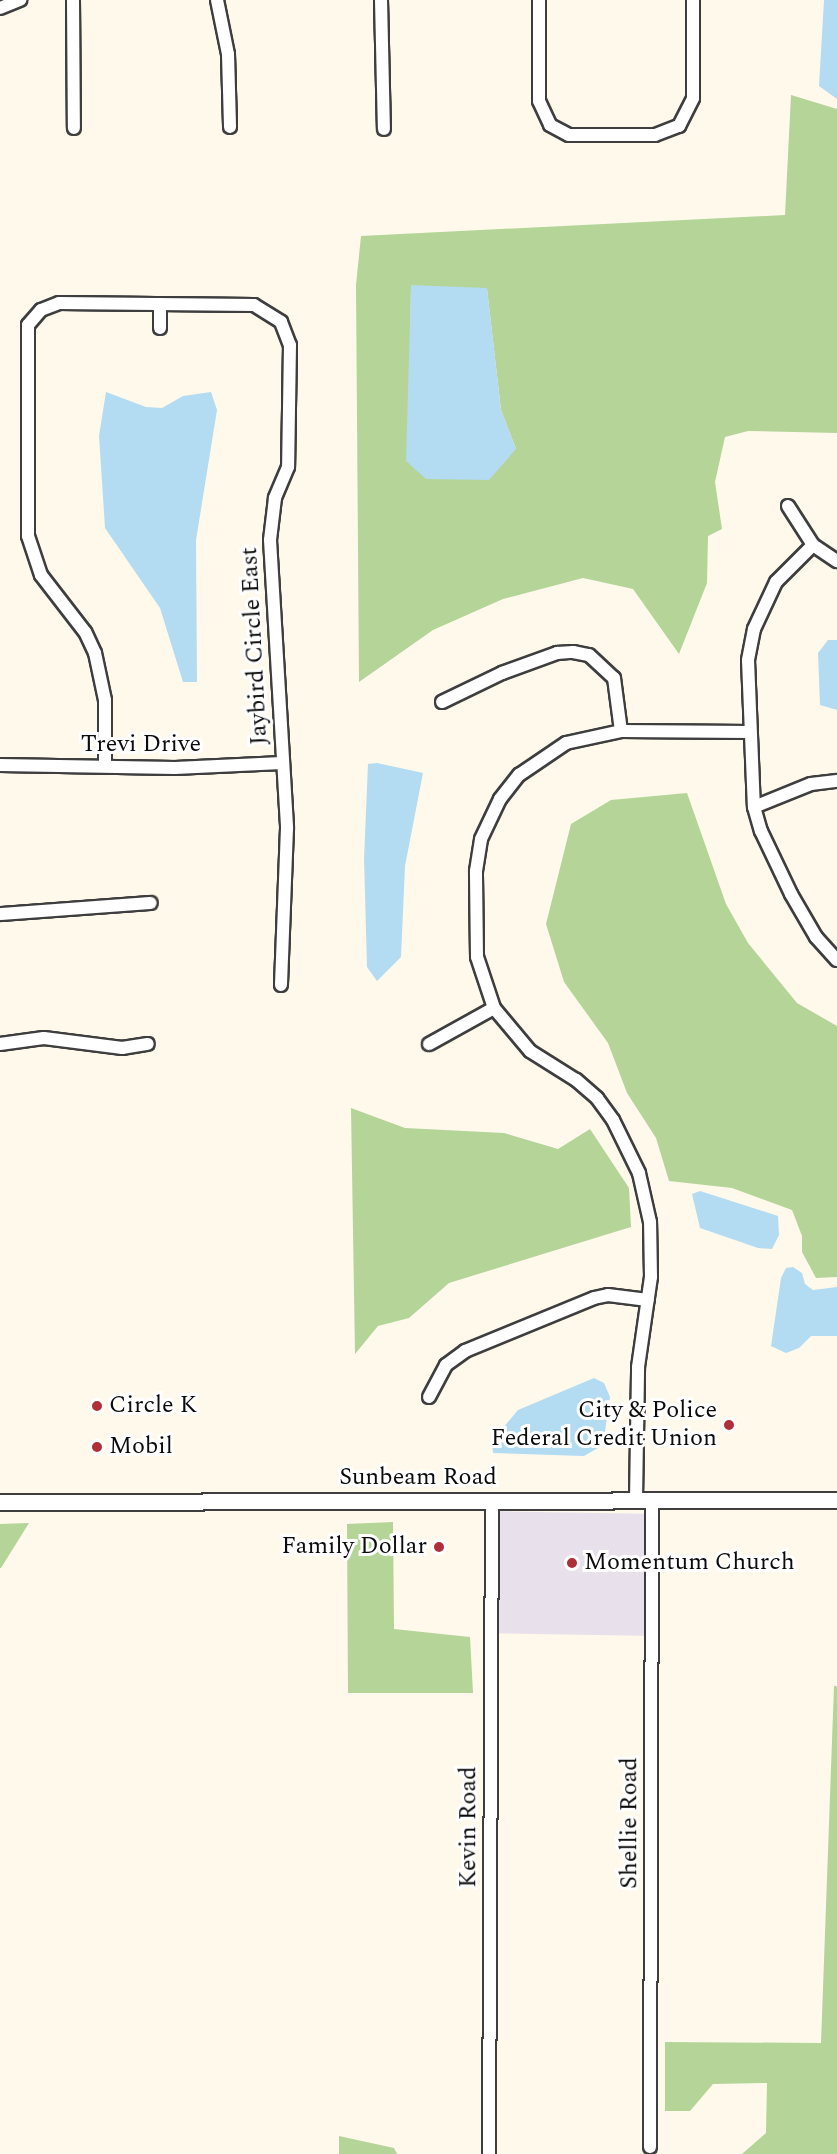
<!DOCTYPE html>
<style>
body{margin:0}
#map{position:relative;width:837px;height:2154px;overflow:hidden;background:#fef9eb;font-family:Spectral,serif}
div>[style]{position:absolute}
.industrial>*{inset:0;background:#e8e0ea;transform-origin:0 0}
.forest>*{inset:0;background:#b4d498}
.water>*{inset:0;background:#b3dbf1}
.roads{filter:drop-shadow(2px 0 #3e3e3e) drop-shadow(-2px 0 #3e3e3e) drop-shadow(0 2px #3e3e3e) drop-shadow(0 -2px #3e3e3e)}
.minor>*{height:12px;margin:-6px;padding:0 6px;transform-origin:6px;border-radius:6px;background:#fff}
.tertiary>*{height:15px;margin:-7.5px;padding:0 7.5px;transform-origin:7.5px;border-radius:7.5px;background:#fff}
.dots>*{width:16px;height:16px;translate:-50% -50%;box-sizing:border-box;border:3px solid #fff;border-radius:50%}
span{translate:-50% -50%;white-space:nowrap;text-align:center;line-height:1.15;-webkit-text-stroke:6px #fff;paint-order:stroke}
.street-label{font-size:24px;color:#0b0b0b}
.poi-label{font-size:24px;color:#0b0b0b}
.left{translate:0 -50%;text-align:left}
.right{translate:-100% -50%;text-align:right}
</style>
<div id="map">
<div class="industrial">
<i style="left:658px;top:1514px;width:122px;height:159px;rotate:91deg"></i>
</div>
<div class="forest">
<i style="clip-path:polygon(evenodd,791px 95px,837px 109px,837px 433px,748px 431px,725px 437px,715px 482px,722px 529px,708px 536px,707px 583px,679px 654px,633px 589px,583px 578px,503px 599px,433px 630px,359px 682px,356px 285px,361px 236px,785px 215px,791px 95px,411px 286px,487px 289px,501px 410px,516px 449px,410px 358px,411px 286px)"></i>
<i style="clip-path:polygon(687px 793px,726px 904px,748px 943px,797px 1003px,837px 1026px,837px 1277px,816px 1278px,802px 1252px,802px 1236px,792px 1210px,732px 1188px,669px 1181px,656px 1138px,627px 1093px,608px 1043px,564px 982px,546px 924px,571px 824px,611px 800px)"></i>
<i style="clip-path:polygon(351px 1108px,405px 1128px,504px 1133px,558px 1149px,590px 1129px,629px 1188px,631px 1227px,449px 1283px,409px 1318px,378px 1326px,355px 1354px)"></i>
<i style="clip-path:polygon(393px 1522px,394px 1629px,470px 1637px,473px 1693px,348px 1693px,347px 1524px)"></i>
<i style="clip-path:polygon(29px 1523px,1px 1568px,0 1568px,0 1524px)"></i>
<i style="clip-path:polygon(834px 1686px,837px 1686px,837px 2154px,742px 2154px,766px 2133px,767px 2083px,713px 2084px,690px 2111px,665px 2111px,665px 2042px,821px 2043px)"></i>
<i style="clip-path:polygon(339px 2136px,394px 2148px,397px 2154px,339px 2154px)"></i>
</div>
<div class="water">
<i style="clip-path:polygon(824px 0,837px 0,837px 99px,819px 86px)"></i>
<i style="clip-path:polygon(411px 285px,487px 288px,501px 410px,516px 449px,489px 480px,426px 479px,406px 461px)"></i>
<i style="clip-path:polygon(106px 392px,146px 407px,162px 408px,183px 396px,211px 392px,217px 410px,196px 540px,197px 682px,183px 682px,160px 608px,105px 528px,99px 436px)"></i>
<i style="clip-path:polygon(828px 640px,837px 640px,837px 710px,820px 705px,818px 653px)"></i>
<i style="clip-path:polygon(377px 763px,423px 773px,405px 866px,401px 957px,377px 981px,367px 967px,364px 859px,368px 764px)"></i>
<i style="clip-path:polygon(700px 1191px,778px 1216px,779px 1235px,772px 1249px,758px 1248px,700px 1228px,692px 1194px)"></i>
<i style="clip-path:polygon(793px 1267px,802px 1273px,805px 1284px,813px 1290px,837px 1287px,837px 1336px,811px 1336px,799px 1348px,786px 1353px,771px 1346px,781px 1278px,786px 1268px)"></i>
<i style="clip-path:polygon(594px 1378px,604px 1383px,610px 1397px,603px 1445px,584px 1456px,493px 1453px,492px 1441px,518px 1410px)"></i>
</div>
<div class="roads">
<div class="minor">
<i style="left:73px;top:0;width:128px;rotate:89.6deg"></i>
<i style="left:217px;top:0;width:55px;rotate:78.5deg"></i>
<i style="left:228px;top:54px;width:73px;rotate:88.4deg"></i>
<i style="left:381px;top:0;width:129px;rotate:88.7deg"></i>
<i style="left:539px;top:0;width:101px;rotate:90deg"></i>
<i style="left:539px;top:101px;width:26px;rotate:65deg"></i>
<i style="left:550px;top:125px;width:21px;rotate:28deg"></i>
<i style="left:569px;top:135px;width:86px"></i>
<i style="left:655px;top:135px;width:26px;rotate:-21deg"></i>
<i style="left:679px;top:126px;width:31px;rotate:-63deg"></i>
<i style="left:693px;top:98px;width:98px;rotate:-90deg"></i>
<i style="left:0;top:8px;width:22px;rotate:-22deg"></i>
<i style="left:160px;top:304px;width:24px;rotate:90deg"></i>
<i style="left:788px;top:506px;width:46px;rotate:57.3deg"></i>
<i style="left:813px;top:545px;width:29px;rotate:34deg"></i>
<i style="left:813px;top:545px;width:52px;rotate:135deg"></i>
<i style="left:776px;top:582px;width:52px;rotate:115.1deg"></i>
<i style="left:754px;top:629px;width:32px;rotate:101deg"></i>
<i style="left:748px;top:660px;width:147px;rotate:87.7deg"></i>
<i style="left:754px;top:807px;width:25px;rotate:74deg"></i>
<i style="left:761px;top:831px;width:70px;rotate:64.5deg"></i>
<i style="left:791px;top:894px;width:50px;rotate:59.8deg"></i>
<i style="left:816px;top:937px;width:31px;rotate:48deg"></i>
<i style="left:442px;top:702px;width:67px;rotate:-25.8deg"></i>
<i style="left:502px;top:673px;width:59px;rotate:-20deg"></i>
<i style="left:557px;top:653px;width:16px;rotate:-4deg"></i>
<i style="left:573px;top:652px;width:16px;rotate:11deg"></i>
<i style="left:589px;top:655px;width:34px;rotate:43deg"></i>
<i style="left:614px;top:678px;width:53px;rotate:82.5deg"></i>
<i style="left:0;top:765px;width:175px;rotate:1deg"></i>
<i style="left:175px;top:768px;width:107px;rotate:-2.7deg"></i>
<i style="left:105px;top:765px;width:65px;rotate:-90deg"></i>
<i style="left:105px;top:700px;width:48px;rotate:-102deg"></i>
<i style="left:95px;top:653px;width:23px;rotate:-115deg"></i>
<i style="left:85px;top:632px;width:72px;rotate:-127.7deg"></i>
<i style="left:41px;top:575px;width:41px;rotate:-108.4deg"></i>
<i style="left:28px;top:536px;width:211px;rotate:-90deg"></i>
<i style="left:28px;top:325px;width:20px;rotate:-49deg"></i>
<i style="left:41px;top:310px;width:19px;rotate:-21deg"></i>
<i style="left:59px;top:303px;width:195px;rotate:0.6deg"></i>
<i style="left:254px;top:305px;width:32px;rotate:32deg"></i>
<i style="left:281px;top:322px;width:25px;rotate:69deg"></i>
<i style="left:290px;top:345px;width:122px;rotate:90.9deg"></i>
<i style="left:288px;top:467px;width:34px;rotate:113deg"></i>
<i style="left:275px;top:498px;width:42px;rotate:96.8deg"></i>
<i style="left:270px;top:540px;width:289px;rotate:86.6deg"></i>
<i style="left:287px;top:828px;width:157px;rotate:92.2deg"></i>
<i style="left:754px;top:807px;width:61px;rotate:-22deg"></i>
<i style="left:811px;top:784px;width:26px;rotate:-7deg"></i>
<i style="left:0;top:914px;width:151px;rotate:-4.2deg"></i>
<i style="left:0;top:1044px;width:44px;rotate:-7.8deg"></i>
<i style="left:44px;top:1038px;width:79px;rotate:7.3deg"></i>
<i style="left:122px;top:1048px;width:26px;rotate:-9deg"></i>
<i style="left:429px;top:1044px;width:74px;rotate:-29deg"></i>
<i style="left:429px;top:1397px;width:36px;rotate:-62deg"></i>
<i style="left:446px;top:1365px;width:24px;rotate:-36deg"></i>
<i style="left:465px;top:1351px;width:139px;rotate:-22.3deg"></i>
<i style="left:594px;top:1298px;width:14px;rotate:-12deg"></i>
<i style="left:608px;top:1295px;width:40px;rotate:7.1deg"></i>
<i style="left:636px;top:1500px;width:133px;rotate:-89.1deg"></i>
<i style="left:638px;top:1367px;width:91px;rotate:-81.8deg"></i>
<i style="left:651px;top:1277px;width:55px;rotate:-91deg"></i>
<i style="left:650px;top:1222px;width:50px;rotate:-102.7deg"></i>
<i style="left:639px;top:1173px;width:59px;rotate:-116.1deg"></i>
<i style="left:613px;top:1120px;width:27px;rotate:-126deg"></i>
<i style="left:597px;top:1098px;width:28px;rotate:-139deg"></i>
<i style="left:576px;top:1080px;width:54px;rotate:-147.8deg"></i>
<i style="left:530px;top:1051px;width:56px;rotate:-129.9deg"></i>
<i style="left:494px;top:1008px;width:54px;rotate:-108.4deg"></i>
<i style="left:477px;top:957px;width:86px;rotate:-90.7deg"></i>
<i style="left:476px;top:871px;width:32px;rotate:-81deg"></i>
<i style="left:481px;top:839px;width:44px;rotate:-64.6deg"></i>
<i style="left:500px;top:799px;width:31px;rotate:-52deg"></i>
<i style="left:519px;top:775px;width:57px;rotate:-34.2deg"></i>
<i style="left:566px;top:743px;width:56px;rotate:-12.3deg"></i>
<i style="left:621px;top:731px;width:129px;rotate:0.4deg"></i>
<i style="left:650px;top:2147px;width:648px;rotate:-89.82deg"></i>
<i style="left:489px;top:2154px;width:654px;rotate:-89.74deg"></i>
</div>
<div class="tertiary">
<i style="left:0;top:1502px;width:837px;rotate:-0.14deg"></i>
</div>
</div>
<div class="dots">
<i style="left:97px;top:1406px;background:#b02e37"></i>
<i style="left:729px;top:1425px;background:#b02e37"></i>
<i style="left:97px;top:1447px;background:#b02e37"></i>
<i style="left:439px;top:1547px;background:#b02e37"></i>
<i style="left:572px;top:1563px;background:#b02e37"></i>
</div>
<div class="street-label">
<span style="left:255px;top:646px;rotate:-93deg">Jaybird Circle East</span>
<span style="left:141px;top:745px">Trevi Drive</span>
<span style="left:418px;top:1478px">Sunbeam Road</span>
<span style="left:630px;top:1823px;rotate:-90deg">Shellie Road</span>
<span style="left:469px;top:1827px;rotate:-90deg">Kevin Road</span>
</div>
<div class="poi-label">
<span class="left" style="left:109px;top:1406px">Circle K</span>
<span class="right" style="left:717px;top:1425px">City &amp; Police<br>Federal Credit Union</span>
<span class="left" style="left:109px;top:1447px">Mobil</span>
<span class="right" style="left:427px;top:1547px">Family Dollar</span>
<span class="left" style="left:584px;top:1563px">Momentum Church</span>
</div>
</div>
